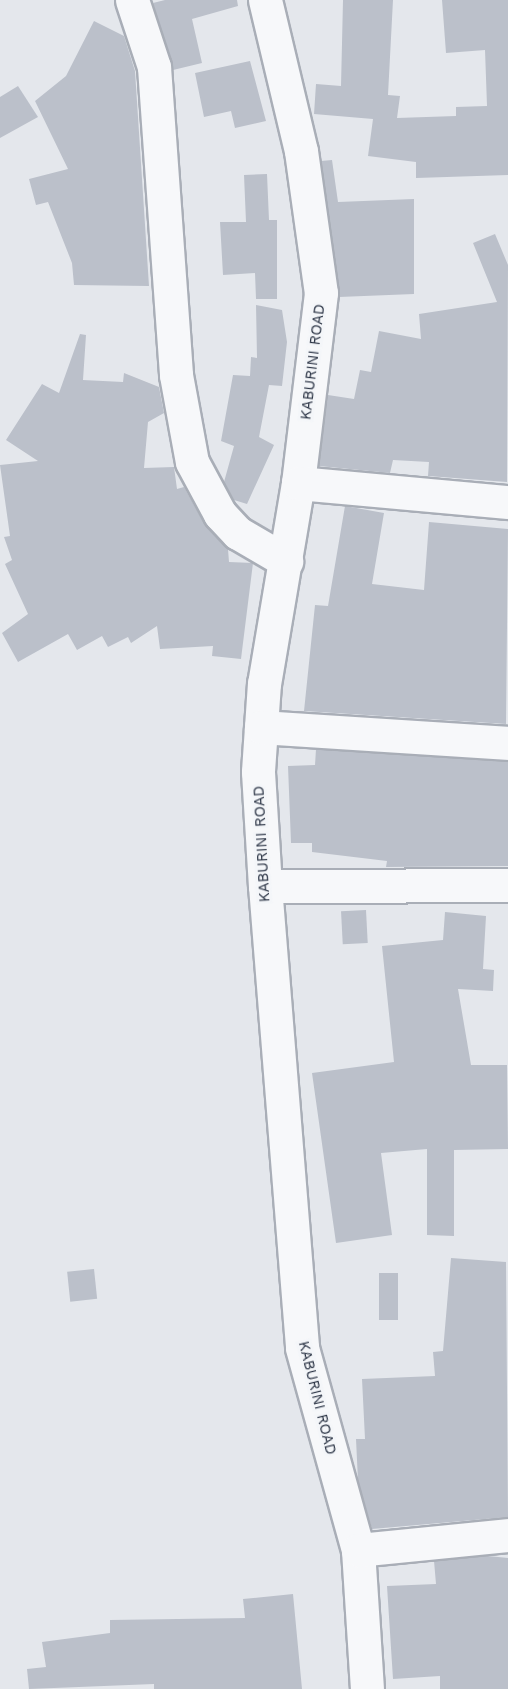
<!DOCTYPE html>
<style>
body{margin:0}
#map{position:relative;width:508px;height:1689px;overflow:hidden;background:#e4e7ec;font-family:"Work Sans",sans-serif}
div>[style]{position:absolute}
.building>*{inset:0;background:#bbc0ca;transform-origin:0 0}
.roads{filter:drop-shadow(2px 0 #a9aeb7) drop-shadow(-2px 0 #a9aeb7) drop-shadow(0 2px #a9aeb7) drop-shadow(0 -2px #a9aeb7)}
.minor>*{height:33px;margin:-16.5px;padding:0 16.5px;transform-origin:16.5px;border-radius:16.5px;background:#f7f8fa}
span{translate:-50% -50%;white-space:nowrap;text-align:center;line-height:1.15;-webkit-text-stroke:6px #f4f6f9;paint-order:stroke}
.street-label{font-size:15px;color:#2b3445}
</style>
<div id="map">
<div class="building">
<i style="clip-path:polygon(165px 0,237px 0,238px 6px,192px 19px,202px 63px,173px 70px,153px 3px)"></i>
<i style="clip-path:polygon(343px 0,393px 0,388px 95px,400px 96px,397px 118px,456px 116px,456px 107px,487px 106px,485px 50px,446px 53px,442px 0,508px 0,508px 175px,416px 178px,416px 162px,368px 156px,373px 119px,314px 114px,316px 84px,341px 86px)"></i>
<i style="clip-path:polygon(94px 21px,124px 36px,135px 71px,149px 286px,74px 285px,72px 263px,48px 202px,36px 205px,29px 179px,68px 169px,35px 101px,66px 76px)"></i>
<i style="clip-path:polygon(250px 61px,266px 121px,235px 128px,231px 111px,204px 117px,195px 73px)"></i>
<i style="clip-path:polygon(18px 86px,38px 117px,0 138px,0 97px)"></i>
<i style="clip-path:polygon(332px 160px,338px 202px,414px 199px,414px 294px,339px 297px,321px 161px)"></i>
<i style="clip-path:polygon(267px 174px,269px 220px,277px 220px,277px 299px,256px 299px,255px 273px,223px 275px,220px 222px,246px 222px,244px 175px)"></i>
<i style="clip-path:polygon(495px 234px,508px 265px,507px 482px,428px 476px,429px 462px,393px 460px,390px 473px,319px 466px,328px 395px,354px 399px,360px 370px,371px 372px,379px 331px,421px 339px,419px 314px,497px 302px,473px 243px)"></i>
<i style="clip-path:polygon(256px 305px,282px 310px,287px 342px,282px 386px,269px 385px,259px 437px,274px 445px,247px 504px,234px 500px,224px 482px,234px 446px,221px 441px,233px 375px,250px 376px,251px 357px,257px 358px)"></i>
<i style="clip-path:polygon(80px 334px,86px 335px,83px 380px,123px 382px,124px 373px,159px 387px,164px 413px,148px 422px,144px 468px,174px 467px,177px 489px,184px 487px,204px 523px,228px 549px,229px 562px,253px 563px,241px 659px,212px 656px,213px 646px,160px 649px,157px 626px,131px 643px,128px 637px,108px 647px,102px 636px,77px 650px,68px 634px,18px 662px,2px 633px,28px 614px,5px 564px,12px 560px,4px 537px,10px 536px,0 465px,38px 461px,6px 440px,42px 384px,59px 393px)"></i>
<i style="clip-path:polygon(345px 506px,384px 513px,372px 584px,424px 590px,429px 522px,508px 529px,506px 724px,304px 711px,315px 605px,328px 606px)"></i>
<i style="clip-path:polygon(316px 749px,508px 762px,508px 866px,386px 867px,387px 861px,312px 852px,312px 843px,291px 843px,288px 766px,315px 765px)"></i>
<i style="left:366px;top:910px;width:33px;height:25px;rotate:87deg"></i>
<i style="clip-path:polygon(445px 912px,486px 916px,483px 969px,494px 970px,493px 991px,458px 989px,471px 1065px,507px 1065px,508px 1149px,454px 1150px,454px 1236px,427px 1235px,427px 1149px,381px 1153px,392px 1235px,336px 1243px,312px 1073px,394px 1062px,382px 946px,443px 940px)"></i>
<i style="clip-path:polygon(451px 1258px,506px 1262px,508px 1517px,372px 1529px,358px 1481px,356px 1439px,365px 1439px,362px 1379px,435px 1376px,433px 1352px,443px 1351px)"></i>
<i style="left:94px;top:1269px;width:30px;height:27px;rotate:84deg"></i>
<i style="left:379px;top:1273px;width:19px;height:47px"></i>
<i style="clip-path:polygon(488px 1556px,508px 1558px,508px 1689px,440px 1689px,440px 1676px,393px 1679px,387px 1586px,436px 1584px,434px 1561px)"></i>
<i style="clip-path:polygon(293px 1594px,302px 1689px,154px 1689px,154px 1684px,29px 1689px,27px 1669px,46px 1667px,42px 1642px,110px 1633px,110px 1620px,245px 1618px,243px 1599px)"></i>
</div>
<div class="roads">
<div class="minor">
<i style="left:132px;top:0;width:71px;rotate:71.8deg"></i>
<i style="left:154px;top:67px;width:309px;rotate:85.9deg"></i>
<i style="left:176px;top:375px;width:88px;rotate:79.6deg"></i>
<i style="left:192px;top:462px;width:59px;rotate:61.7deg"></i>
<i style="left:220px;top:514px;width:26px;rotate:47deg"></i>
<i style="left:238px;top:533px;width:56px;rotate:30.3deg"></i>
<i style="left:265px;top:0;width:155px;rotate:76.6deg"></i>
<i style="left:301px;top:151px;width:143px;rotate:82deg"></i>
<i style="left:321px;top:293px;width:191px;rotate:96.9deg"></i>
<i style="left:298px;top:483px;width:203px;rotate:99.6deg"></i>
<i style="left:264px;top:683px;width:89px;rotate:93.9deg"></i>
<i style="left:258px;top:772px;width:114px;rotate:86.5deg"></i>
<i style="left:265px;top:886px;width:463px;rotate:85.4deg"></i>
<i style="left:302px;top:1348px;width:210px;rotate:74.5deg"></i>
<i style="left:358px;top:1550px;width:139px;rotate:86.3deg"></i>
<i style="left:298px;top:483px;width:211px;rotate:5.2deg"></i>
<i style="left:261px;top:727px;width:248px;rotate:3.7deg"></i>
<i style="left:265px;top:886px;width:243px;rotate:-0.2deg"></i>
<i style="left:358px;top:1550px;width:151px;rotate:-5.7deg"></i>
</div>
</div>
<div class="street-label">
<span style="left:313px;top:362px;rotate:-83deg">KABURINI ROAD</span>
<span style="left:262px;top:844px;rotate:-93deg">KABURINI ROAD</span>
<span style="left:317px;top:1398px;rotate:76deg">KABURINI ROAD</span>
</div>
</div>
